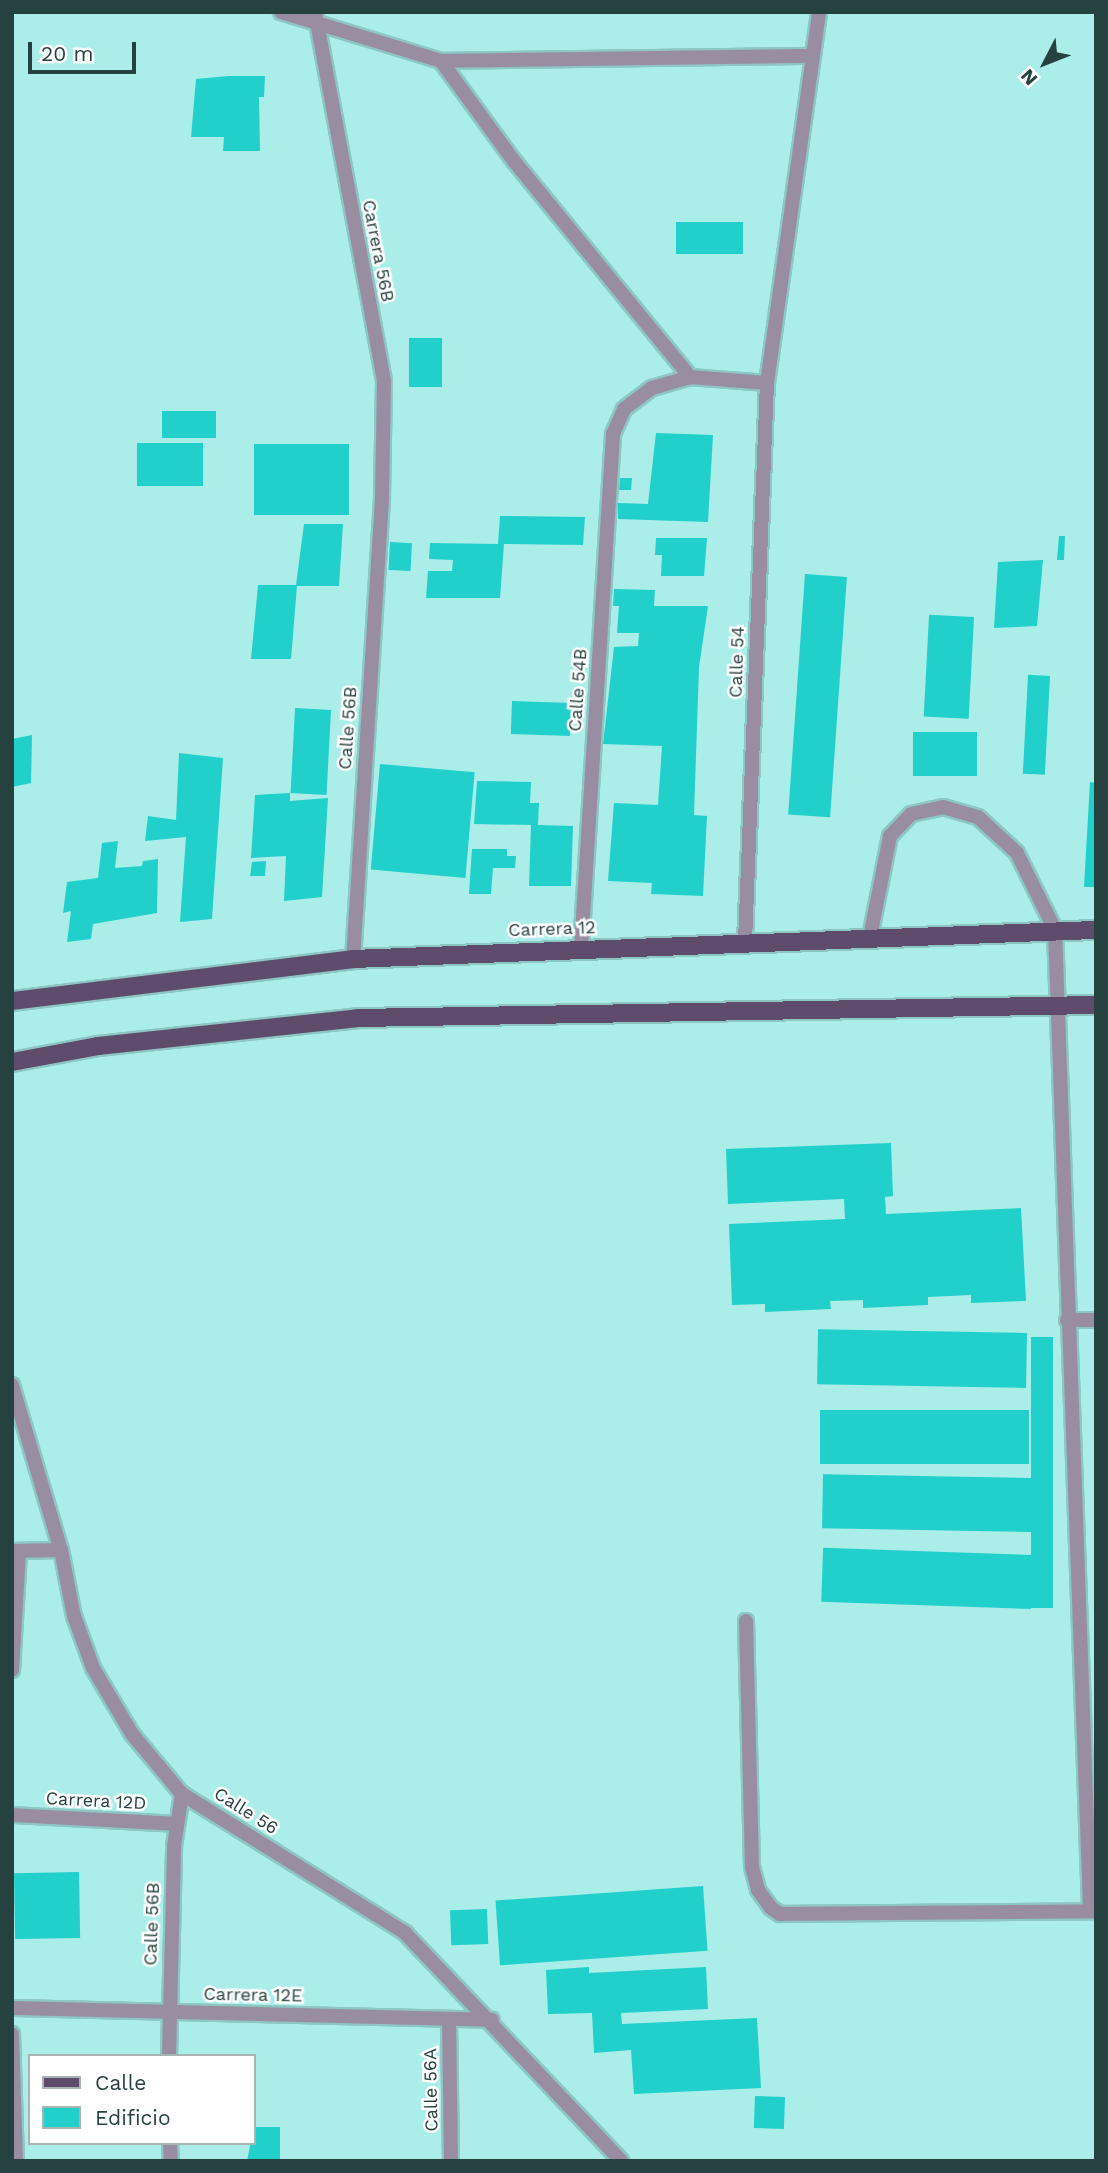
<!DOCTYPE html>
<style>
body{margin:0}
#map{position:relative;width:1108px;height:2173px;overflow:hidden;background:#aaede9;font-family:"Work Sans",sans-serif}
div>[style]{position:absolute}
.building>*{inset:0;background:#21d0ca;transform-origin:0 0}
.roads{filter:drop-shadow(2px 0 #8dc7c4) drop-shadow(-2px 0 #8dc7c4) drop-shadow(0 2px #8dc7c4) drop-shadow(0 -2px #8dc7c4)}
.lane>*{height:14px;margin:-7px;padding:0 7px;transform-origin:7px;border-radius:7px;background:#998ea1}
.street>*{height:14px;margin:-7px;padding:0 7px;transform-origin:7px;border-radius:7px;background:#998ea1}
.primary>*{height:18px;margin:-9px;padding:0 9px;transform-origin:9px;border-radius:9px;background:#5f4c6c}
span{translate:-50% -50%;white-space:nowrap;text-align:center;line-height:1.15;-webkit-text-stroke:5px #fff;paint-order:stroke}
.street-label{font-size:18px;color:#264240}
.frame{position:absolute;inset:0;border:14px solid #264240;pointer-events:none}
.legend{position:absolute;left:28px;top:2054px;width:228px;height:91px;box-sizing:border-box;background:#fff;border:2px solid #a8b3b3;margin:0;padding:9px 12px;list-style:none;font-size:21px;color:#264240}
.legend li{display:flex;align-items:center;gap:14px;height:35px}
.legend b{width:35px;border:2px solid #a8b3b3}
.north{position:absolute;left:1010px;top:28px;width:70px;height:70px;-webkit-text-stroke:5px #fff;paint-order:stroke;rotate:228deg;font-size:19px;font-weight:700;line-height:28px;text-align:center;color:#264240}
.north::after{content:'';display:block;margin:auto;width:24px;height:32px;background:#264240;clip-path:polygon(50% 0,100% 100%,50% 72%,0 100%)}
.scale{position:absolute;left:28px;top:42px;width:108px;height:32px;box-sizing:border-box;border:4px solid #264240;border-top:0;padding-left:9px;font-size:21px;line-height:24px;white-space:nowrap;color:#264240;-webkit-text-stroke:5px #fff;paint-order:stroke}
</style>
<div id="map">
<div class="building">
<i style="clip-path:polygon(229px 76px,265px 76px,264px 97px,259px 97px,260px 151px,223px 151px,224px 137px,191px 137px,196px 79px)"></i>
<i style="left:676px;top:222px;width:67px;height:32px"></i>
<i style="left:409px;top:338px;width:33px;height:49px"></i>
<i style="left:162px;top:411px;width:54px;height:27px"></i>
<i style="clip-path:polygon(656px 433px,713px 435px,708px 522px,618px 519px,618px 503px,648px 504px)"></i>
<i style="left:137px;top:443px;width:66px;height:43px"></i>
<i style="left:254px;top:444px;width:95px;height:71px"></i>
<i style="clip-path:polygon(620px 478px,632px 478px,631px 490px,619px 490px)"></i>
<i style="clip-path:polygon(500px 516px,585px 517px,583px 545px,504px 544px,500px 598px,426px 598px,428px 571px,452px 571px,453px 560px,429px 559px,430px 543px,498px 544px)"></i>
<i style="clip-path:polygon(304px 524px,343px 524px,339px 586px,297px 586px,291px 659px,251px 659px,258px 585px,296px 585px)"></i>
<i style="clip-path:polygon(1059px 536px,1065px 536px,1064px 560px,1057px 560px)"></i>
<i style="clip-path:polygon(656px 538px,707px 538px,704px 576px,661px 576px,662px 555px,655px 555px)"></i>
<i style="left:390px;top:542px;width:22px;height:28px;rotate:3deg"></i>
<i style="clip-path:polygon(1043px 560px,1037px 626px,994px 628px,998px 562px)"></i>
<i style="left:805px;top:574px;width:42px;height:241px;rotate:4deg"></i>
<i style="clip-path:polygon(614px 589px,655px 590px,654px 606px,708px 606px,699px 667px,694px 815px,707px 816px,703px 896px,651px 894px,652px 883px,608px 881px,614px 803px,658px 805px,662px 746px,603px 744px,614px 647px,638px 646px,639px 633px,617px 633px,619px 606px,613px 606px)"></i>
<i style="left:974px;top:617px;width:102px;height:45px;rotate:93deg"></i>
<i style="left:1050px;top:676px;width:99px;height:22px;rotate:93deg"></i>
<i style="left:512px;top:701px;width:59px;height:33px;rotate:2deg"></i>
<i style="left:331px;top:710px;width:85px;height:36px;rotate:93deg"></i>
<i style="left:913px;top:732px;width:64px;height:44px"></i>
<i style="clip-path:polygon(32px 735px,31px 783px,12px 787px,12px 739px)"></i>
<i style="clip-path:polygon(179px 753px,223px 758px,212px 919px,180px 922px,186px 837px,145px 841px,148px 816px,176px 820px)"></i>
<i style="left:380px;top:764px;width:95px;height:106px;rotate:5deg"></i>
<i style="clip-path:polygon(477px 781px,531px 782px,530px 803px,539px 803px,538px 825px,573px 826px,571px 886px,529px 886px,531px 825px,474px 824px)"></i>
<i style="clip-path:polygon(1090px 782px,1096px 783px,1096px 887px,1084px 887px)"></i>
<i style="clip-path:polygon(290px 793px,290px 801px,328px 798px,322px 897px,284px 901px,286px 856px,251px 858px,255px 795px)"></i>
<i style="clip-path:polygon(118px 841px,115px 868px,142px 866px,143px 861px,158px 859px,157px 913px,93px 924px,91px 939px,67px 942px,71px 911px,63px 913px,67px 882px,98px 878px,102px 843px)"></i>
<i style="clip-path:polygon(472px 849px,507px 849px,507px 856px,516px 856px,515px 868px,493px 868px,491px 894px,469px 894px)"></i>
<i style="clip-path:polygon(266px 861px,265px 876px,250px 876px,252px 862px)"></i>
<i style="clip-path:polygon(891px 1143px,893px 1196px,885px 1197px,886px 1214px,1021px 1208px,1026px 1301px,971px 1303px,971px 1295px,928px 1297px,928px 1305px,863px 1308px,863px 1300px,830px 1301px,831px 1309px,765px 1312px,765px 1304px,732px 1305px,729px 1224px,845px 1219px,844px 1199px,728px 1204px,726px 1149px)"></i>
<i style="left:1027px;top:1333px;width:55px;height:209px;rotate:91deg"></i>
<i style="left:1031px;top:1337px;width:22px;height:271px"></i>
<i style="left:1029px;top:1410px;width:54px;height:209px;rotate:90deg"></i>
<i style="left:1032px;top:1478px;width:54px;height:209px;rotate:91deg"></i>
<i style="left:1033px;top:1555px;width:54px;height:210px;rotate:92deg"></i>
<i style="left:79px;top:1872px;width:66px;height:65px;rotate:89deg"></i>
<i style="left:703px;top:1886px;width:65px;height:208px;rotate:86deg"></i>
<i style="left:487px;top:1909px;width:35px;height:37px;rotate:88deg"></i>
<i style="clip-path:polygon(589px 1967px,589px 1973px,706px 1967px,708px 2009px,621px 2013px,622px 2024px,757px 2018px,761px 2088px,634px 2094px,631px 2050px,594px 2053px,592px 2013px,548px 2014px,546px 1970px)"></i>
<i style="left:755px;top:2096px;width:30px;height:32px;rotate:2deg"></i>
<i style="clip-path:polygon(254px 2127px,280px 2127px,280px 2161px,247px 2161px)"></i>
</div>
<div class="roads">
<div class="lane">
<i style="left:870px;top:937px;width:103px;rotate:-78.8deg"></i>
<i style="left:890px;top:836px;width:30px;rotate:-46deg"></i>
<i style="left:911px;top:814px;width:33px;rotate:-12deg"></i>
<i style="left:943px;top:807px;width:36px;rotate:16deg"></i>
<i style="left:978px;top:817px;width:53px;rotate:42.7deg"></i>
<i style="left:1017px;top:853px;width:86px;rotate:63.7deg"></i>
<i style="left:1055px;top:930px;width:981px;rotate:87.95deg"></i>
<i style="left:1067px;top:1320px;width:29px"></i>
<i style="left:746px;top:1621px;width:246px;rotate:88.6deg"></i>
<i style="left:752px;top:1867px;width:24px;rotate:75deg"></i>
<i style="left:758px;top:1890px;width:22px;rotate:54deg"></i>
<i style="left:771px;top:1908px;width:11px;rotate:34deg"></i>
<i style="left:780px;top:1914px;width:316px;rotate:-0.5deg"></i>
</div>
<div class="street">
<i style="left:281px;top:12px;width:167px;rotate:17deg"></i>
<i style="left:441px;top:61px;width:369px;rotate:-0.8deg"></i>
<i style="left:315px;top:12px;width:376px;rotate:79.4deg"></i>
<i style="left:384px;top:382px;width:117px;rotate:91deg"></i>
<i style="left:382px;top:499px;width:461px;rotate:93.6deg"></i>
<i style="left:441px;top:61px;width:124px;rotate:53.9deg"></i>
<i style="left:514px;top:161px;width:279px;rotate:50.8deg"></i>
<i style="left:745px;top:942px;width:559px;rotate:-87.75deg"></i>
<i style="left:767px;top:383px;width:375px;rotate:-82deg"></i>
<i style="left:581px;top:949px;width:516px;rotate:-86.44deg"></i>
<i style="left:613px;top:434px;width:27px;rotate:-66deg"></i>
<i style="left:624px;top:409px;width:35px;rotate:-37deg"></i>
<i style="left:652px;top:388px;width:40px;rotate:-16deg"></i>
<i style="left:690px;top:377px;width:77px;rotate:4.5deg"></i>
<i style="left:12px;top:1385px;width:172px;rotate:73.5deg"></i>
<i style="left:61px;top:1550px;width:67px;rotate:78.9deg"></i>
<i style="left:74px;top:1616px;width:55px;rotate:69.9deg"></i>
<i style="left:93px;top:1668px;width:77px;rotate:59.4deg"></i>
<i style="left:132px;top:1734px;width:78px;rotate:50.2deg"></i>
<i style="left:182px;top:1794px;width:263px;rotate:31.9deg"></i>
<i style="left:405px;top:1933px;width:314px;rotate:46.5deg"></i>
<i style="left:12px;top:1551px;width:49px;rotate:-1.2deg"></i>
<i style="left:12px;top:1670px;width:119px;rotate:-86.6deg"></i>
<i style="left:12px;top:1815px;width:165px;rotate:3.1deg"></i>
<i style="left:12px;top:2008px;width:480px;rotate:1.4deg"></i>
<i style="left:449px;top:2019px;width:142px;rotate:89.2deg"></i>
<i style="left:12px;top:2034px;width:127px;rotate:88.2deg"></i>
<i style="left:169px;top:2056px;width:210px;rotate:-88.6deg"></i>
<i style="left:174px;top:1846px;width:53px;rotate:-81.3deg"></i>
<i style="left:170px;top:2143px;width:18px;rotate:87deg"></i>
</div>
<div class="primary">
<i style="left:12px;top:1001px;width:344px;rotate:-7deg"></i>
<i style="left:353px;top:959px;width:744px;rotate:-2.24deg"></i>
<i style="left:12px;top:1062px;width:87px;rotate:-10.5deg"></i>
<i style="left:98px;top:1046px;width:262px;rotate:-6.1deg"></i>
<i style="left:358px;top:1018px;width:738px;rotate:-1.01deg"></i>
</div>
</div>
<div class="street-label">
<span style="left:378px;top:251px;rotate:79deg">Carrera 56B</span>
<span style="left:737px;top:662px;rotate:-88deg">Calle 54</span>
<span style="left:578px;top:690px;rotate:-86deg">Calle 54B</span>
<span style="left:348px;top:728px;rotate:-86deg">Calle 56B</span>
<span style="left:552px;top:929px;rotate:-2deg">Carrera 12</span>
<span style="left:96px;top:1801px;rotate:3deg">Carrera 12D</span>
<span style="left:246px;top:1811px;rotate:32deg">Calle 56</span>
<span style="left:152px;top:1924px;rotate:-88deg">Calle 56B</span>
<span style="left:253px;top:1995px;rotate:1deg">Carrera 12E</span>
<span style="left:431px;top:2090px;rotate:-91deg">Calle 56A</span>
</div>
<div class="frame"></div>
<ul class="legend">
<li><b style="height:9px;background:#5f4c6c"></b>Calle</li>
<li><b style="height:19px;background:#21d0ca"></b>Edificio</li>
</ul>
<div class="north">N</div>
<div class="scale">20 m</div>
</div>
